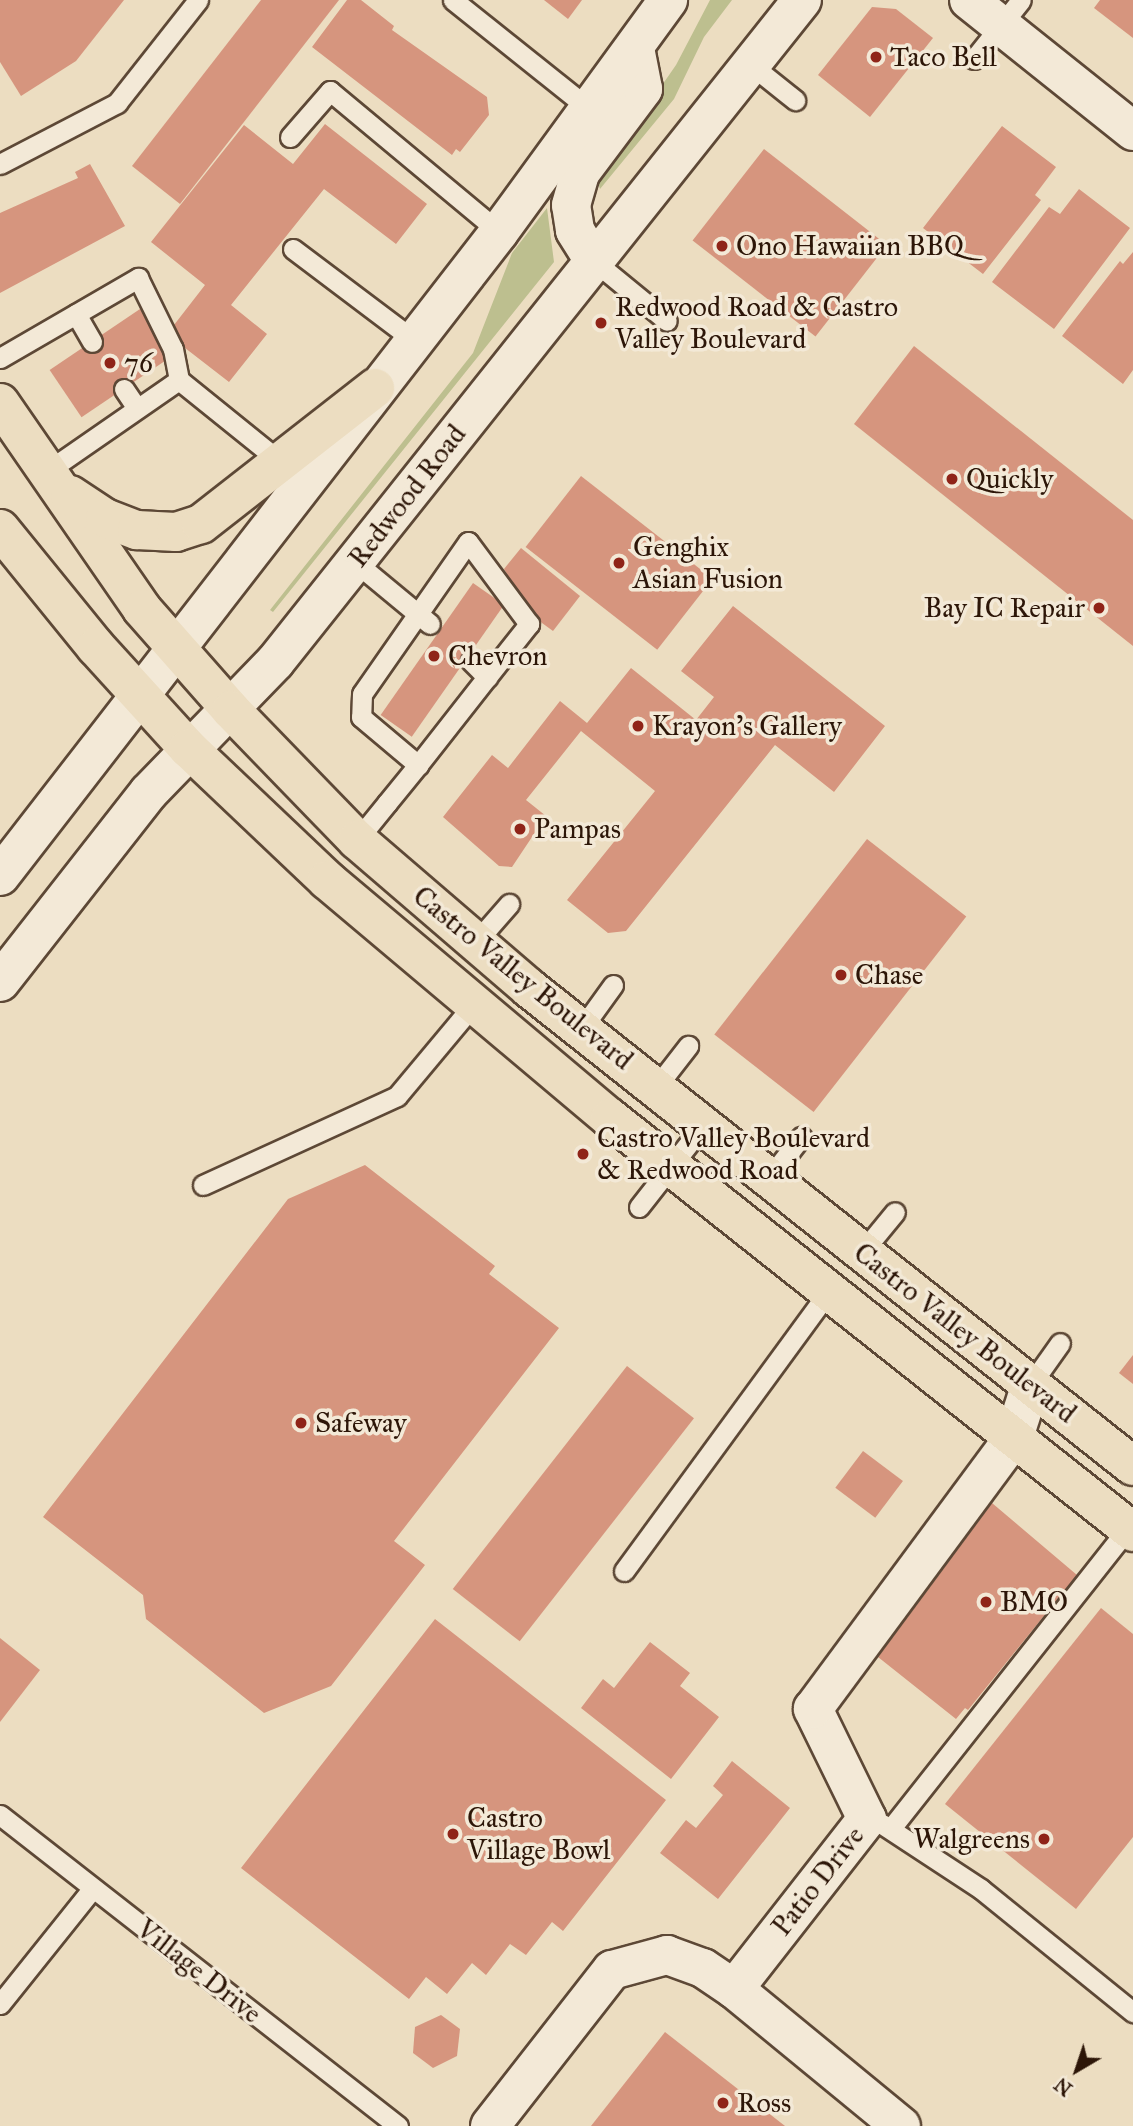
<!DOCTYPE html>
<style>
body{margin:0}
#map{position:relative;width:1133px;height:2126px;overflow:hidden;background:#ecddc1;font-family:"IM FELL Great Primer",serif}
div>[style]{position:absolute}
.green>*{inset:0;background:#bdbf8f}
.building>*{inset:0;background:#d6957e;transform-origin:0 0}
.roads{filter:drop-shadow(2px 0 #5d4836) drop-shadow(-2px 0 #5d4836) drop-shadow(0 2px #5d4836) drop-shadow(0 -2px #5d4836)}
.service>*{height:19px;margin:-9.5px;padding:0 9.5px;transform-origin:9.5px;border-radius:9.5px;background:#f3e9d7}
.minor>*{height:38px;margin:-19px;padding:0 19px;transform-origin:19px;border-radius:19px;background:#f3e9d7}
.secondary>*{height:38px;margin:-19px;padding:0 19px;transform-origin:19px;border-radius:19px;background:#f3e9d7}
.primary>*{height:38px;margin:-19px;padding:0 19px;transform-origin:19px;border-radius:19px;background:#ecddc1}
.dots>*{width:19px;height:19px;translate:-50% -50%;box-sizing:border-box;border:4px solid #f3e9d7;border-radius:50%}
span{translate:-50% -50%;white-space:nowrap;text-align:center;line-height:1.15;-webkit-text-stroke:7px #f3e9d7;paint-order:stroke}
.poi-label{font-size:28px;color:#2d1608}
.left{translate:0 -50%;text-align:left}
.right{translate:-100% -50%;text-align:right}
.street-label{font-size:28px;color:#2d1608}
.north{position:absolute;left:1042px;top:2035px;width:70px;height:70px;-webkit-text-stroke:5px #f3e9d7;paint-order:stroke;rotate:219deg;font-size:19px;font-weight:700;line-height:28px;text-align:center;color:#2d1608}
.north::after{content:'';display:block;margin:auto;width:24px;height:32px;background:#2d1608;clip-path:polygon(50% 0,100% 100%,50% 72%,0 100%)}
</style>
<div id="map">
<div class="green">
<i style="clip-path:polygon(710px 0,732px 0,704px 37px,674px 99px,600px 189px,597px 179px,676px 65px)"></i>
<i style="clip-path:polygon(547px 208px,554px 262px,273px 612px,270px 610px,473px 353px,512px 253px)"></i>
</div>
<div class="building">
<i style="clip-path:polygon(0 0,124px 0,76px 61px,21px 96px,0 62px)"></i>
<i style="clip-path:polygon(261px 0,339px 0,180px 204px,132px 166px)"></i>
<i style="clip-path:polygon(347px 0,361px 0,394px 26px,392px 30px,487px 97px,489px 115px,460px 152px,456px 149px,452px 155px,312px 47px)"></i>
<i style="clip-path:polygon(544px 0,582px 0,568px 19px)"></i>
<i style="clip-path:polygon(1100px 0,1133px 0,1133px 38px,1094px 8px)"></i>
<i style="clip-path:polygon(872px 7px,896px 9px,933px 38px,870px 117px,818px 75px)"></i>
<i style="clip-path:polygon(325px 124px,427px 204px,396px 244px,324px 189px,231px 305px,267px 334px,229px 382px,167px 334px,205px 285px,151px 242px,244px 125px,293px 164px)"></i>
<i style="clip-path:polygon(1002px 126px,1056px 167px,1035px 195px,1041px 200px,983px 274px,923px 228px)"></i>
<i style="left:764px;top:149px;width:156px;height:116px;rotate:38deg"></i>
<i style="clip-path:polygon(90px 164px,125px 226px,0 293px,0 213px,78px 178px,75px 172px)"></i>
<i style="clip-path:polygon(1079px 189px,1130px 228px,1054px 329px,992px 282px,1049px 207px,1060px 214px)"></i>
<i style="clip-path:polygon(1133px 252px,1133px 370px,1123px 384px,1062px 336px,1120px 261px,1123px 264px)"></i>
<i style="left:140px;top:309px;width:57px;height:109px;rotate:56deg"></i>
<i style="clip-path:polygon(914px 346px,1133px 520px,1133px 646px,854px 424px)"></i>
<i style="left:581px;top:476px;width:167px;height:90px;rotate:38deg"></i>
<i style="clip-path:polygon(521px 548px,580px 596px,553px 631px,531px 615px,504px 569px)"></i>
<i style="left:473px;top:583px;width:38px;height:161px;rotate:35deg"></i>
<i style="clip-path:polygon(733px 606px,885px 726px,834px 792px,775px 745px,626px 931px,608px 933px,567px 900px,655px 791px,581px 731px,526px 800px,546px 816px,512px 867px,499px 866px,443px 817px,492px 755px,508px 768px,560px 701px,587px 723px,631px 668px,696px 720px,714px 697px,681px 671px)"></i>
<i style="left:867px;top:839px;width:126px;height:248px;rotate:38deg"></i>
<i style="clip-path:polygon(365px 1165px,495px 1266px,489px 1274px,559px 1328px,394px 1541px,425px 1565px,331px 1686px,264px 1713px,146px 1619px,143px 1595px,43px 1517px,288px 1199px)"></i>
<i style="clip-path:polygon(1133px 1355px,1133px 1384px,1119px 1373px)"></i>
<i style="left:627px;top:1366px;width:85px;height:283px;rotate:38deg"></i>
<i style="left:863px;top:1451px;width:50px;height:46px;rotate:37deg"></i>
<i style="clip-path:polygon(992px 1503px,1077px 1575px,968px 1710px,965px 1708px,956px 1719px,878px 1657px)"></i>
<i style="clip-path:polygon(1101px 1608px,1133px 1634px,1133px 1837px,1076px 1909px,945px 1804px)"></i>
<i style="clip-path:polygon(435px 1619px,666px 1800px,563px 1931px,552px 1922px,526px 1955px,510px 1944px,486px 1975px,472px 1963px,447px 1994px,426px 1977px,409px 1999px,241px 1868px)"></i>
<i style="clip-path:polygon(0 1638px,40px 1670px,0 1722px)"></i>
<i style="clip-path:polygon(650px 1642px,690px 1673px,680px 1686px,719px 1717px,671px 1779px,581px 1708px,603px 1679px,614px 1688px)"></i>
<i style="clip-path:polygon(732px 1761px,790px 1808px,718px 1899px,660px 1853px,686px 1820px,696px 1828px,723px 1795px,713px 1786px)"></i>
<i style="clip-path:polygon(441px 2015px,460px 2029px,457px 2056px,433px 2068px,413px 2053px,415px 2027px)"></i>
<i style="clip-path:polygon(665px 2032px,785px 2126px,591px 2126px)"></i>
</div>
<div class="roads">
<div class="service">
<i style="left:453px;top:0;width:176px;rotate:38.6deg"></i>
<i style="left:974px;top:59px;width:75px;rotate:-51.5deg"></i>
<i style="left:750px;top:64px;width:58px;rotate:38.7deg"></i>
<i style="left:290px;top:137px;width:61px;rotate:-49deg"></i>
<i style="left:330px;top:91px;width:220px;rotate:39.8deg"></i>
<i style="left:0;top:164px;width:132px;rotate:-27.5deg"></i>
<i style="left:117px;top:103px;width:131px;rotate:-51.8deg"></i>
<i style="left:293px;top:249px;width:153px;rotate:37deg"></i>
<i style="left:594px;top:261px;width:94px;rotate:39.4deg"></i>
<i style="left:76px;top:314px;width:32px;rotate:60deg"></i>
<i style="left:0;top:358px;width:160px;rotate:-30.1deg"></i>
<i style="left:138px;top:278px;width:79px;rotate:63.8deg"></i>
<i style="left:173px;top:349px;width:32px;rotate:79deg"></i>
<i style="left:124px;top:389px;width:23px;rotate:56deg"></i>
<i style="left:46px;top:472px;width:162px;rotate:-34.7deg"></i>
<i style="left:179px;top:380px;width:134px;rotate:38.9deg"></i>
<i style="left:355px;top:562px;width:97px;rotate:39.6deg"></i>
<i style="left:471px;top:661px;width:23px;rotate:45deg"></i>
<i style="left:357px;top:840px;width:48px;rotate:-51deg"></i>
<i style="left:387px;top:803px;width:49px;rotate:-50.8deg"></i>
<i style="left:418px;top:765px;width:112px;rotate:-51.9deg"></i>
<i style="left:487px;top:677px;width:68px;rotate:-51.6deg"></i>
<i style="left:529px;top:624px;width:102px;rotate:-126.6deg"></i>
<i style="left:468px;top:542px;width:185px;rotate:124.9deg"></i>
<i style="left:362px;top:694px;width:23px;rotate:92deg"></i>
<i style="left:361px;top:717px;width:75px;rotate:40.1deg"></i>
<i style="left:475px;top:943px;width:52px;rotate:-48.9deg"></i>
<i style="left:582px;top:1028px;width:53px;rotate:-54.2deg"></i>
<i style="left:657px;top:1086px;width:51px;rotate:-52.2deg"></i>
<i style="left:770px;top:1177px;width:51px;rotate:-52.2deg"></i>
<i style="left:203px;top:1185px;width:213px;rotate:-24.6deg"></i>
<i style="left:397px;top:1096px;width:119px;rotate:-50.1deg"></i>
<i style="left:639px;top:1207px;width:105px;rotate:-51.9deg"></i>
<i style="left:863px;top:1251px;width:50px;rotate:-50.6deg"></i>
<i style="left:1031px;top:1384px;width:50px;rotate:-54.7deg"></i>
<i style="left:624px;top:1571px;width:348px;rotate:-53.8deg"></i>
<i style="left:0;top:1815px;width:505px;rotate:38deg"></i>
<i style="left:882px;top:1824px;width:118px;rotate:33.3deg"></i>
<i style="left:981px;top:1889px;width:196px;rotate:39deg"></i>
<i style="left:892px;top:1827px;width:381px;rotate:-51.7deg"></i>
<i style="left:0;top:2004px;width:147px;rotate:-51.3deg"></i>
</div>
<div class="minor">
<i style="left:969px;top:0;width:210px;rotate:38.6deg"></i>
<i style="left:734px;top:1989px;width:216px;rotate:39.4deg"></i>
<i style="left:490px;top:2126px;width:198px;rotate:-52deg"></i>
<i style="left:612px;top:1970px;width:57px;rotate:-15.3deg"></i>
<i style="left:667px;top:1955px;width:38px;rotate:20deg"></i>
<i style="left:703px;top:1968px;width:37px;rotate:34deg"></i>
<i style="left:734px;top:1989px;width:216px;rotate:-52deg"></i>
<i style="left:867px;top:1819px;width:123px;rotate:-116.1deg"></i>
<i style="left:813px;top:1709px;width:338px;rotate:-53.5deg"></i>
<i style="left:1014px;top:1437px;width:56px;rotate:-72.2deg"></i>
</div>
<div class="secondary">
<i style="left:594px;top:261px;width:36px;rotate:-122deg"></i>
<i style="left:575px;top:230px;width:25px;rotate:-99deg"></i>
<i style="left:571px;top:205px;width:33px;rotate:-74deg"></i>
<i style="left:580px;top:173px;width:105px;rotate:-53.1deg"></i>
<i style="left:643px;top:89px;width:42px;rotate:-101deg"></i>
<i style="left:0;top:876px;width:815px;rotate:-52.23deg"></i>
<i style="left:499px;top:232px;width:287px;rotate:-53.9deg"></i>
<i style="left:0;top:982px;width:241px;rotate:-51.9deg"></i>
<i style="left:149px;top:792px;width:181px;rotate:-45.9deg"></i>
<i style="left:275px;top:662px;width:846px;rotate:-51.48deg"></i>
</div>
<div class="primary">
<i style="left:0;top:403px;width:250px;rotate:55.4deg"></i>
<i style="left:142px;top:609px;width:135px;rotate:48.6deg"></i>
<i style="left:231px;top:710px;width:181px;rotate:45.9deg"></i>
<i style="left:357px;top:840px;width:227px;rotate:40.7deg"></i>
<i style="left:529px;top:988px;width:770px;rotate:38.36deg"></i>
<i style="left:70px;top:495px;width:42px;rotate:33.3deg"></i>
<i style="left:105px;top:518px;width:34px;rotate:21deg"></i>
<i style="left:137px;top:530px;width:39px;rotate:3deg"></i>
<i style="left:176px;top:532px;width:26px;rotate:-18deg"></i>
<i style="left:201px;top:524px;width:221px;rotate:-38deg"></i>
<i style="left:0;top:529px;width:152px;rotate:50.9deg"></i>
<i style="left:96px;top:647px;width:137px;rotate:47.7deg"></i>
<i style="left:188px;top:748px;width:192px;rotate:43.5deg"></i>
<i style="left:327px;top:880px;width:370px;rotate:40.1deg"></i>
<i style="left:610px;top:1118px;width:667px;rotate:38.36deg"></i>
</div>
</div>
<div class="dots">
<i style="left:876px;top:57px;background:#8f2418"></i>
<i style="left:722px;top:246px;background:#8f2418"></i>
<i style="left:601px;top:323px;background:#8f2418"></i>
<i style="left:110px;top:363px;background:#8f2418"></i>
<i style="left:952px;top:479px;background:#8f2418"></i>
<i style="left:619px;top:563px;background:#8f2418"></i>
<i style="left:1099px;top:608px;background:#8f2418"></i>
<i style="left:434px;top:656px;background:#8f2418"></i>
<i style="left:638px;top:726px;background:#8f2418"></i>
<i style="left:520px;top:829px;background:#8f2418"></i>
<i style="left:841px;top:975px;background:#8f2418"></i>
<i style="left:583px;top:1154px;background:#8f2418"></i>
<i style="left:301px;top:1423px;background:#8f2418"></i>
<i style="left:986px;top:1602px;background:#8f2418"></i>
<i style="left:453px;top:1834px;background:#8f2418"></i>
<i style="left:1044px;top:1839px;background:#8f2418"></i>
<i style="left:723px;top:2103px;background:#8f2418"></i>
</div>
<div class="poi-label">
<span class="left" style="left:890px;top:57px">Taco Bell</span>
<span class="left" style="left:736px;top:246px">Ono Hawaiian BBQ</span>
<span class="left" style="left:615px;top:323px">Redwood Road &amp; Castro<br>Valley Boulevard</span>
<span class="left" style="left:124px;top:363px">76</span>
<span class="left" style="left:966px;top:479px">Quickly</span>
<span class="left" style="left:633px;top:563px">Genghix<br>Asian Fusion</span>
<span class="right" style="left:1085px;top:608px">Bay IC Repair</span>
<span class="left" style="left:448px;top:656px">Chevron</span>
<span class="left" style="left:652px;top:726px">Krayon's Gallery</span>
<span class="left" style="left:534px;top:829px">Pampas</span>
<span class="left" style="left:855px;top:975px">Chase</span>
<span class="left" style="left:597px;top:1154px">Castro Valley Boulevard<br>&amp; Redwood Road</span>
<span class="left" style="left:315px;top:1423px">Safeway</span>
<span class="left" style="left:1000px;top:1602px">BMO</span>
<span class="left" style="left:467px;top:1834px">Castro<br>Village Bowl</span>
<span class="right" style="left:1030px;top:1839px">Walgreens</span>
<span class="left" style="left:737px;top:2103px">Ross</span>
</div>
<div class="street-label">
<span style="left:407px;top:496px;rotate:-52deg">Redwood Road</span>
<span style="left:523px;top:978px;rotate:39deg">Castro Valley Boulevard</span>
<span style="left:965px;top:1333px;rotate:38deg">Castro Valley Boulevard</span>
<span style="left:818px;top:1881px;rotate:-52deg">Patio Drive</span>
<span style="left:199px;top:1971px;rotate:38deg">Village Drive</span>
</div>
<div class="north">N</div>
</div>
